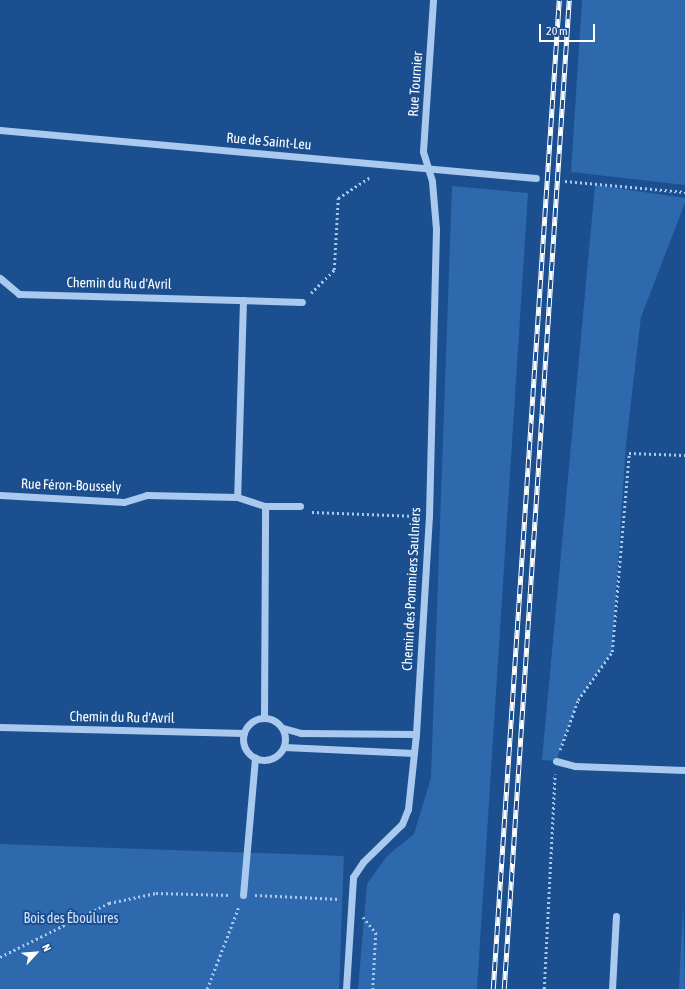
<!DOCTYPE html>
<meta charset="utf-8">
<style>
body{margin:0}
#map{position:relative;width:685px;height:989px;overflow:hidden;background:#1b4f8f;font-family:"Asap Condensed",sans-serif}
div>[style]{position:absolute}
.green>*{inset:0;background:#2e69ad;transform-origin:0 0}
.path>*{height:2.5px;margin-top:-1.25px;transform-origin:0;background:repeating-linear-gradient(90deg,#a9c9ee 0 2px,transparent 0 5px)}
.minor>*{height:7px;margin:-3.5px;padding:0 3.5px;transform-origin:3.5px;border-radius:3.5px;background:#a9c9ee}
.minor>.ring{margin:-3.5px;padding:0;box-sizing:content-box;background:none;border:7px solid #a9c9ee;border-radius:50%}
.rail>*{height:4.5px;margin-top:-2.25px;transform-origin:0;background:repeating-linear-gradient(90deg,#1b4f8f 0 9px,#fff 0 18px);box-sizing:border-box;border-block:1px solid #fff}
span{translate:-50% -50%;white-space:nowrap;text-align:center;line-height:1.15;-webkit-text-stroke:4px #1b4f8f;paint-order:stroke}
.street-label{font-size:14px;color:#fff}
.park-label{font-size:14px;color:#cfe3fa}
.north{position:absolute;left:16px;top:933px;width:40px;height:40px;-webkit-text-stroke:3px #1b4f8f;paint-order:stroke;rotate:64deg;font-size:11px;font-weight:700;line-height:16px;text-align:center;color:#fff}
.north::after{content:'';display:block;margin:auto;width:14px;height:18px;background:#fff;clip-path:polygon(50% 0,100% 100%,50% 72%,0 100%)}
.scale{position:absolute;left:539px;top:24px;width:56px;height:18px;box-sizing:border-box;border:2px solid #fff;border-top:0;padding-left:5px;font-size:12px;line-height:14px;white-space:nowrap;color:#fff;-webkit-text-stroke:3px #1b4f8f;paint-order:stroke}
</style>
<div id="map">
<div class="green">
<i style="clip-path:polygon(582px 0,685px 0,685px 185px,571px 172px)"></i>
<i style="clip-path:polygon(595px 185px,685px 198px,685px 203px,641px 317px,626px 444px,612px 652px,578px 701px,556px 761px,542px 760px)"></i>
<i style="clip-path:polygon(452px 186px,528px 193px,477px 989px,358px 989px,367px 884px,387px 856px,414px 834px,431px 778px)"></i>
<i style="left:0;top:844px;width:344px;height:145px;rotate:2deg"></i>
<i style="clip-path:polygon(683px 902px,685px 989px,679px 989px)"></i>
</div>
<div class="path">
<i style="left:565px;top:181px;width:121px;rotate:5.2deg"></i>
<i style="left:311px;top:293px;width:33px;rotate:-45deg"></i>
<i style="left:334px;top:270px;width:72px;rotate:-86.8deg"></i>
<i style="left:338px;top:198px;width:38px;rotate:-33deg"></i>
<i style="left:312px;top:512px;width:105px;rotate:2.2deg"></i>
<i style="left:560px;top:750px;width:53px;rotate:-70.2deg"></i>
<i style="left:578px;top:700px;width:59px;rotate:-54.7deg"></i>
<i style="left:612px;top:652px;width:200px;rotate:-85.1deg"></i>
<i style="left:629px;top:453px;width:56px;rotate:2deg"></i>
<i style="left:255px;top:895px;width:85px;rotate:2.7deg"></i>
<i style="left:363px;top:917px;width:21px;rotate:51deg"></i>
<i style="left:376px;top:933px;width:56px;rotate:93.1deg"></i>
<i style="left:0;top:957px;width:122px;rotate:-26.4deg"></i>
<i style="left:109px;top:903px;width:48px;rotate:-12deg"></i>
<i style="left:156px;top:893px;width:75px;rotate:1.5deg"></i>
<i style="left:207px;top:989px;width:89px;rotate:-68.9deg"></i>
<i style="left:544px;top:989px;width:215px;rotate:-87.1deg"></i>
</div>
<div class="minor">
<i style="left:0;top:130px;width:538px;rotate:5.12deg"></i>
<i style="left:0;top:278px;width:25px;rotate:40deg"></i>
<i style="left:19px;top:294px;width:283px;rotate:1.6deg"></i>
<i style="left:243px;top:300px;width:197px;rotate:91.7deg"></i>
<i style="left:237px;top:497px;width:29px;rotate:18deg"></i>
<i style="left:265px;top:506px;width:35px"></i>
<i style="left:0;top:495px;width:124px;rotate:3.2deg"></i>
<i style="left:124px;top:502px;width:24px;rotate:-17deg"></i>
<i style="left:147px;top:495px;width:90px;rotate:1.3deg"></i>
<i class="ring" style="left:243px;top:718px;width:35px;height:35px"></i>
<i style="left:264px;top:718px;width:212px;rotate:-89.7deg"></i>
<i style="left:0;top:727px;width:244px;rotate:1.4deg"></i>
<i style="left:283px;top:728px;width:19px;rotate:16deg"></i>
<i style="left:301px;top:733px;width:115px;rotate:0.5deg"></i>
<i style="left:284px;top:747px;width:130px;rotate:2.6deg"></i>
<i style="left:556px;top:761px;width:20px;rotate:15deg"></i>
<i style="left:575px;top:766px;width:110px;rotate:2.1deg"></i>
<i style="left:243px;top:895px;width:138px;rotate:-85deg"></i>
<i style="left:346px;top:989px;width:112px;rotate:-86.4deg"></i>
<i style="left:353px;top:877px;width:18px;rotate:-56deg"></i>
<i style="left:363px;top:862px;width:54px;rotate:-44.3deg"></i>
<i style="left:402px;top:824px;width:16px;rotate:-68deg"></i>
<i style="left:408px;top:809px;width:75px;rotate:-83.9deg"></i>
<i style="left:416px;top:734px;width:218px;rotate:-86.6deg"></i>
<i style="left:429px;top:516px;width:287px;rotate:-88.6deg"></i>
<i style="left:436px;top:229px;width:48px;rotate:-94.8deg"></i>
<i style="left:432px;top:181px;width:31px;rotate:-107deg"></i>
<i style="left:423px;top:151px;width:151px;rotate:-86.2deg"></i>
<i style="left:612px;top:989px;width:73px;rotate:-86.9deg"></i>
</div>
<div class="rail">
<i style="left:493px;top:989px;width:991px;rotate:-86.18deg"></i>
<i style="left:504px;top:989px;width:991px;rotate:-86.24deg"></i>
</div>
<div class="street-label">
<span style="left:415px;top:84px;rotate:-86deg">Rue Tournier</span>
<span style="left:269px;top:141px;rotate:5deg">Rue de Saint-Leu</span>
<span style="left:119px;top:283px;rotate:1deg">Chemin du Ru d'Avril</span>
<span style="left:71px;top:485px;rotate:2deg">Rue Féron-Boussely</span>
<span style="left:411px;top:589px;rotate:-87deg">Chemin des Pommiers Saulniers</span>
<span style="left:122px;top:717px;rotate:1deg">Chemin du Ru d'Avril</span>
</div>
<div class="park-label">
<span style="left:71px;top:918px">Bois des Éboulures</span>
</div>
<div class="north">N</div>
<div class="scale">20 m</div>
</div>
